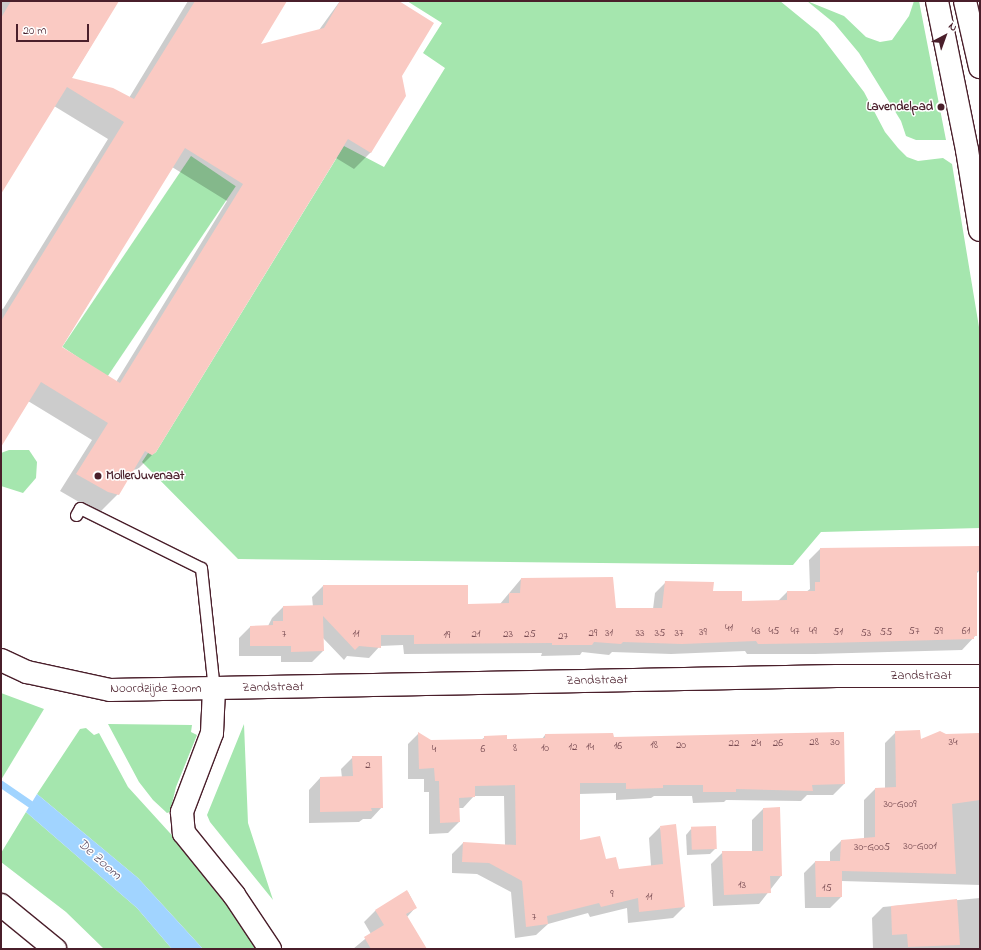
<!DOCTYPE html>
<style>
body{margin:0}
#map{position:relative;width:981px;height:950px;overflow:hidden;background:#fff;font-family:"Indie Flower",sans-serif}
div>[style]{position:absolute}
.green>*{inset:0;background:#a5e6ae;transform-origin:0 0}
.water>*{inset:0;background:#a1d4ff}
.shadow>*{inset:0;background:#0003}
.stream>*{height:7px;margin:-3.5px;padding:0 3.5px;transform-origin:3.5px;border-radius:3.5px;background:#a1d4ff}
.building>*{inset:0;background:#facac3;transform-origin:0 0}
.roads{filter:drop-shadow(1px 0 #4a1f2b) drop-shadow(-1px 0 #4a1f2b) drop-shadow(0 1px #4a1f2b) drop-shadow(0 -1px #4a1f2b)}
.service>*{height:11px;margin:-5.5px;padding:0 5.5px;transform-origin:5.5px;border-radius:5.5px;background:#fff}
.minor>*{height:22px;margin:-11px;padding:0 11px;transform-origin:11px;border-radius:11px;background:#fff}
.tertiary>*{height:22px;margin:-11px;padding:0 11px;transform-origin:11px;border-radius:11px;background:#fff}
.secondary>*{height:22px;margin:-11px;padding:0 11px;transform-origin:11px;border-radius:11px;background:#fff}
.dots>*{width:11px;height:11px;translate:-50% -50%;box-sizing:border-box;border:2px solid #fff;border-radius:50%}
span{translate:-50% -50%;white-space:nowrap;text-align:center;line-height:1.15;-webkit-text-stroke:3px #fff;paint-order:stroke}
.number-label{font-size:11px;color:#764a51}
.number-label span{-webkit-text-stroke-width:0}
.poi-label{font-size:13px;color:#4a1f2b;font-weight:700}
.right{translate:-100% -50%;text-align:right}
.left{translate:0 -50%;text-align:left}
.street-label{font-size:13px;color:#4a1f2b}
.water-label{font-size:14px;color:#64556b;font-style:italic}
.frame{position:absolute;inset:0;border:2px solid #4a1f2b;pointer-events:none}
.north{position:absolute;left:925px;top:16px;width:40px;height:40px;-webkit-text-stroke:3px #fff;paint-order:stroke;rotate:41deg;font-size:11px;font-weight:700;line-height:16px;text-align:center;color:#4a1f2b}
.north::after{content:'';display:block;margin:auto;width:14px;height:18px;background:#4a1f2b;clip-path:polygon(50% 0,100% 100%,50% 72%,0 100%)}
.scale{position:absolute;left:16px;top:24px;width:73px;height:18px;box-sizing:border-box;border:2px solid #4a1f2b;border-top:0;padding-left:5px;font-size:12px;line-height:14px;white-space:nowrap;color:#4a1f2b;-webkit-text-stroke:3px #fff;paint-order:stroke}
</style>
<div id="map">
<div class="green">
<i style="clip-path:polygon(407px 1px,780px 1px,818px 32px,864px 92px,885px 132px,898px 148px,907px 157px,918px 161px,943px 158px,952px 164px,980px 333px,980px 528px,821px 532px,793px 565px,238px 559px,142px 462px,148px 453px,152px 455px,156px 452px,344px 146px,384px 167px,445px 68px,423px 53px,442px 23px)"></i>
<i style="clip-path:polygon(807px 1px,844px 16px,866px 37px,880px 42px,892px 40px,909px 16px,914px 1px,919px 1px,946px 140px,916px 140px,906px 136px,901px 121px,859px 53px,834px 23px)"></i>
<i style="left:191px;top:156px;width:54px;height:230px;rotate:34deg"></i>
<i style="clip-path:polygon(9px 450px,29px 450px,37px 462px,36px 478px,23px 493px,1px 486px,1px 453px)"></i>
<i style="clip-path:polygon(1px 693px,44px 709px,1px 780px)"></i>
<i style="clip-path:polygon(108px 724px,192px 725px,191px 732px,197px 735px,176px 787px,170px 812px,167px 813px,153px 800px,139px 782px)"></i>
<i style="clip-path:polygon(244px 724px,248px 823px,273px 900px,210px 822px,207px 815px)"></i>
<i style="clip-path:polygon(86px 728px,94px 735px,99px 733px,128px 787px,179px 843px,260px 949px,203px 949px,138px 878px,37px 794px,80px 729px)"></i>
<i style="clip-path:polygon(26px 812px,137px 908px,172px 949px,104px 949px,66px 912px,1px 862px,1px 853px)"></i>
</div>
<div class="water">
<i style="clip-path:polygon(37px 794px,138px 878px,203px 949px,172px 949px,137px 908px,26px 812px)"></i>
</div>
<div class="shadow">
<i style="clip-path:polygon(evenodd,1px 1px,118px 1px,71px 79px,129px 98px,188px 1px,286px 1px,258px 46px,319px 30px,340px 1px,397px 1px,401px 76px,371px 152px,354px 169px,336px 158px,155px 452px,138px 469px,133px 470px,118px 494px,101px 511px,91px 509px,60px 491px,92px 440px,28px 401px,1px 444px,1px 308px,3px 309px,108px 139px,54px 106px,1px 192px,1px 1px,172px 167px,227px 201px,116px 382px,61px 348px,172px 167px)"></i>
<i style="clip-path:polygon(820px 549px,979px 571px,976px 574px,976px 635px,962px 650px,815px 654px,747px 654px,745px 651px,671px 654px,612px 652px,609px 655px,582px 652px,580px 655px,541px 656px,542px 653px,404px 654px,403px 645px,380px 646px,369px 658px,347px 656px,344px 660px,323px 638px,323px 651px,312px 662px,281px 662px,281px 656px,239px 656px,239px 638px,250px 627px,268px 626px,272px 618px,283px 607px,313px 607px,312px 597px,323px 586px,467px 605px,500px 604px,521px 579px,615px 609px,653px 609px,655px 593px,666px 582px,712px 592px,741px 602px,778px 601px,787px 592px,806px 592px,810px 589px,809px 560px)"></i>
<i style="clip-path:polygon(896px 732px,920px 741px,946px 735px,980px 740px,980px 885px,841px 881px,841px 897px,830px 908px,805px 908px,804px 873px,815px 862px,830px 862px,830px 852px,841px 841px,864px 839px,864px 800px,875px 789px,885px 789px,885px 743px)"></i>
<i style="clip-path:polygon(418px 734px,431px 741px,481px 740px,485px 737px,506px 740px,542px 739px,545px 735px,613px 738px,844px 784px,833px 795px,807px 795px,801px 801px,726px 800px,724px 802px,693px 803px,692px 796px,654px 796px,651px 798px,616px 800px,616px 793px,579px 794px,579px 841px,618px 870px,651px 866px,649px 838px,660px 827px,684px 907px,673px 918px,628px 923px,627px 908px,590px 917px,588px 913px,548px 924px,536px 935px,515px 938px,511px 892px,477px 874px,452px 873px,452px 854px,463px 843px,505px 846px,504px 796px,474px 796px,463px 808px,459px 808px,459px 822px,448px 833px,429px 834px,429px 792px,424px 792px,424px 779px,408px 779px,408px 744px)"></i>
<i style="clip-path:polygon(353px 757px,382px 807px,371px 819px,363px 819px,359px 822px,309px 823px,309px 790px,320px 778px,342px 778px,341px 769px)"></i>
<i style="clip-path:polygon(763px 809px,781px 876px,759px 904px,713px 906px,711px 864px,723px 852px,752px 852px,752px 820px)"></i>
<i style="clip-path:polygon(691px 829px,716px 848px,710px 854px,687px 855px,686px 835px)"></i>
<i style="clip-path:polygon(408px 892px,416px 907px,407px 917px,426px 949px,353px 949px,371px 934px,364px 922px,375px 911px)"></i>
<i style="clip-path:polygon(980px 898px,980px 949px,873px 949px,872px 918px,883px 907px)"></i>
</div>
<div class="stream">
<i style="left:1px;top:784px;width:46px;rotate:34.4deg"></i>
</div>
<div class="building">
<i style="clip-path:polygon(evenodd,11px 1px,119px 1px,72px 78px,113px 88px,134px 99px,195px 1px,287px 1px,261px 44px,324px 28px,340px 1px,399px 1px,434px 23px,402px 76px,406px 96px,371px 153px,348px 139px,156px 452px,152px 455px,145px 451px,119px 495px,108px 492px,76px 474px,108px 423px,41px 382px,1px 447px,1px 321px,124px 122px,67px 87px,1px 194px,1px 18px,11px 1px,185px 148px,243px 184px,120px 383px,62px 347px,185px 148px)"></i>
<i style="clip-path:polygon(980px 546px,980px 571px,977px 571px,977px 636px,974px 636px,974px 639px,827px 643px,758px 644px,756px 641px,682px 644px,623px 642px,621px 644px,594px 642px,592px 645px,552px 645px,552px 643px,414px 644px,414px 635px,381px 635px,381px 648px,359px 646px,355px 650px,323px 616px,324px 651px,291px 652px,291px 646px,250px 646px,250px 626px,273px 625px,273px 621px,283px 621px,283px 606px,323px 605px,323px 585px,468px 585px,468px 604px,509px 603px,509px 593px,520px 593px,521px 578px,613px 577px,616px 608px,662px 608px,665px 581px,714px 582px,713px 591px,742px 591px,742px 601px,787px 600px,787px 591px,815px 591px,815px 582px,820px 582px,820px 548px)"></i>
<i style="clip-path:polygon(920px 730px,921px 739px,940px 731px,946px 734px,980px 733px,980px 800px,952px 804px,956px 874px,842px 871px,842px 897px,816px 897px,815px 861px,840px 861px,841px 840px,875px 837px,875px 788px,896px 787px,895px 731px)"></i>
<i style="clip-path:polygon(418px 732px,431px 740px,484px 739px,484px 736px,507px 735px,507px 739px,545px 738px,545px 734px,613px 733px,614px 737px,844px 732px,845px 784px,812px 785px,813px 791px,736px 789px,736px 792px,703px 792px,703px 785px,663px 785px,663px 788px,626px 789px,626px 783px,580px 783px,580px 840px,600px 836px,606px 859px,616px 857px,619px 869px,663px 864px,660px 826px,676px 824px,685px 907px,639px 912px,638px 898px,601px 907px,599px 903px,547px 916px,548px 924px,526px 927px,522px 881px,489px 863px,462px 862px,463px 842px,516px 845px,515px 785px,475px 786px,475px 797px,459px 798px,460px 822px,440px 823px,439px 781px,435px 781px,434px 768px,419px 769px)"></i>
<i style="clip-path:polygon(352px 756px,382px 756px,383px 808px,371px 808px,372px 811px,320px 812px,320px 777px,353px 776px)"></i>
<i style="clip-path:polygon(780px 807px,782px 876px,770px 876px,771px 893px,724px 895px,722px 851px,763px 851px,763px 808px)"></i>
<i style="left:716px;top:826px;width:23px;height:25px;rotate:88deg"></i>
<i style="clip-path:polygon(407px 890px,417px 908px,406px 914px,427px 949px,371px 949px,364px 937px,384px 925px,375px 910px)"></i>
<i style="clip-path:polygon(957px 899px,960px 945px,908px 947px,907px 934px,892px 935px,891px 906px)"></i>
</div>
<div class="roads">
<div class="service">
<i style="left:76px;top:515px;width:8px;rotate:-60deg"></i>
<i style="left:80px;top:508px;width:135px;rotate:26.4deg"></i>
<i style="left:201px;top:568px;width:122px;rotate:83.9deg"></i>
</div>
<div class="minor">
<i style="left:1px;top:660px;width:29px;rotate:25deg"></i>
<i style="left:27px;top:672px;width:85px;rotate:12.2deg"></i>
<i style="left:110px;top:690px;width:727px;rotate:-1.1deg"></i>
<i style="left:837px;top:676px;width:143px"></i>
<i style="left:214px;top:689px;width:44px;rotate:92.6deg"></i>
<i style="left:212px;top:733px;width:85px;rotate:110.8deg"></i>
<i style="left:182px;top:812px;width:21px;rotate:85deg"></i>
<i style="left:184px;top:833px;width:80px;rotate:51.1deg"></i>
<i style="left:234px;top:895px;width:65px;rotate:56.3deg"></i>
</div>
<div class="tertiary">
<i style="left:937px;top:1px;width:152px;rotate:78.6deg"></i>
<i style="left:967px;top:150px;width:81px;rotate:80.8deg"></i>
<i style="left:965px;top:1px;width:68px;rotate:77.2deg"></i>
</div>
<div class="secondary">
<i style="left:1px;top:905px;width:70px;rotate:39.2deg"></i>
</div>
</div>
<div class="dots">
<i style="left:941px;top:107px;background:#4a1f2b"></i>
<i style="left:98px;top:476px;background:#4a1f2b"></i>
</div>
<div class="number-label">
<span style="left:729px;top:628px">41</span>
<span style="left:756px;top:631px">43</span>
<span style="left:774px;top:631px">45</span>
<span style="left:795px;top:631px">47</span>
<span style="left:813px;top:631px">49</span>
<span style="left:914px;top:631px">57</span>
<span style="left:938px;top:631px">59</span>
<span style="left:966px;top:631px">61</span>
<span style="left:703px;top:632px">39</span>
<span style="left:838px;top:632px">51</span>
<span style="left:886px;top:632px">55</span>
<span style="left:593px;top:633px">29</span>
<span style="left:609px;top:633px">31</span>
<span style="left:640px;top:633px">33</span>
<span style="left:660px;top:633px">35</span>
<span style="left:679px;top:633px">37</span>
<span style="left:866px;top:633px">53</span>
<span style="left:284px;top:634px">7</span>
<span style="left:356px;top:634px">11</span>
<span style="left:476px;top:634px">21</span>
<span style="left:508px;top:634px">23</span>
<span style="left:530px;top:634px">25</span>
<span style="left:447px;top:635px">19</span>
<span style="left:563px;top:636px">27</span>
<span style="left:814px;top:742px">28</span>
<span style="left:835px;top:742px">30</span>
<span style="left:953px;top:742px">34</span>
<span style="left:734px;top:743px">22</span>
<span style="left:756px;top:743px">24</span>
<span style="left:778px;top:743px">26</span>
<span style="left:654px;top:745px">18</span>
<span style="left:681px;top:745px">20</span>
<span style="left:618px;top:746px">16</span>
<span style="left:573px;top:747px">12</span>
<span style="left:590px;top:747px">14</span>
<span style="left:515px;top:748px">8</span>
<span style="left:545px;top:748px">10</span>
<span style="left:434px;top:749px">4</span>
<span style="left:483px;top:749px">6</span>
<span style="left:368px;top:765px">2</span>
<span style="left:900px;top:804px">30-G009</span>
<span style="left:920px;top:846px">30-G001</span>
<span style="left:872px;top:847px">30-G005</span>
<span style="left:742px;top:885px">13</span>
<span style="left:827px;top:888px">15</span>
<span style="left:612px;top:894px">9</span>
<span style="left:649px;top:897px">11</span>
<span style="left:534px;top:917px">7</span>
</div>
<div class="poi-label">
<span class="right" style="left:933px;top:107px">Lavendelpad</span>
<span class="left" style="left:106px;top:476px">MollerJuvenaat</span>
</div>
<div class="street-label">
<span style="left:921px;top:676px">Zandstraat</span>
<span style="left:597px;top:681px;rotate:-1deg">Zandstraat</span>
<span style="left:273px;top:688px;rotate:-1deg">Zandstraat</span>
<span style="left:156px;top:689px">Noordzijde Zoom</span>
</div>
<div class="water-label">
<span style="left:99px;top:860px;rotate:42deg">De Zoom</span>
</div>
<div class="frame"></div>
<div class="north">N</div>
<div class="scale">20 m</div>
</div>
